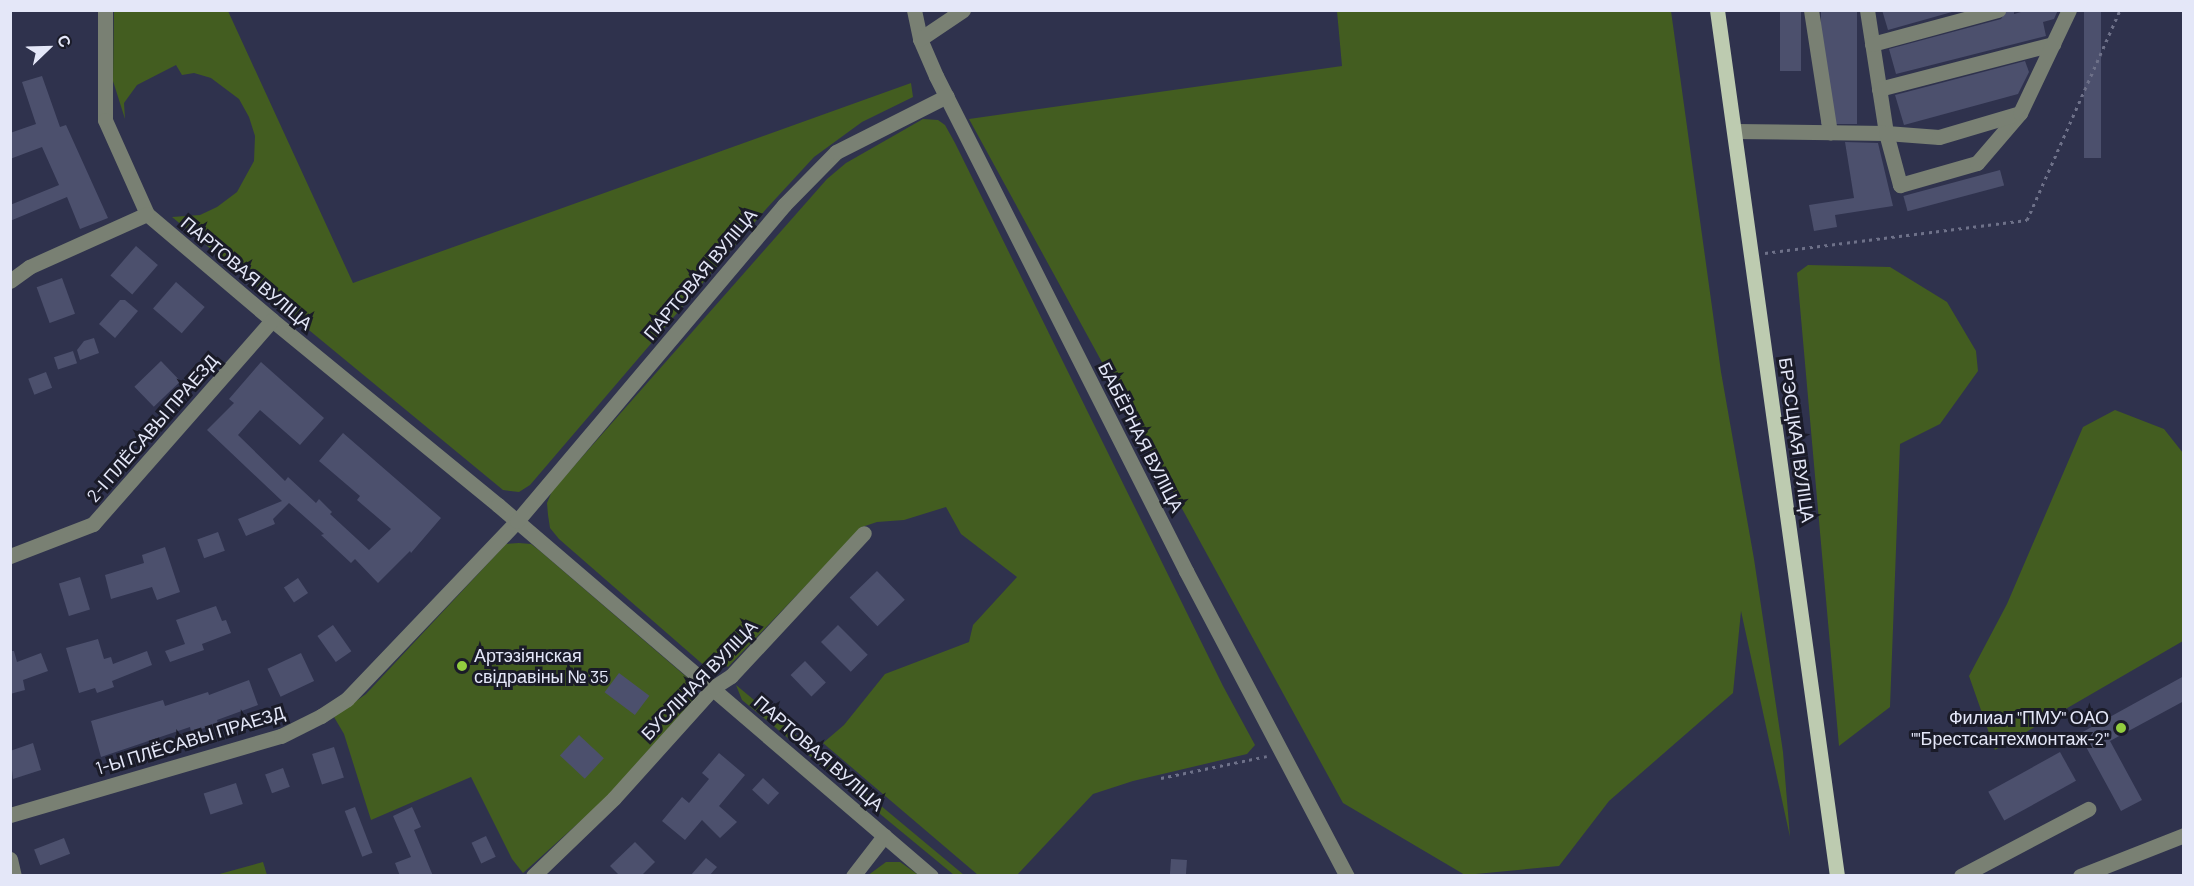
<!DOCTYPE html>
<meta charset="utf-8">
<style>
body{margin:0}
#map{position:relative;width:2194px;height:886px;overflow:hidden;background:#2f324d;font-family:Barlow,sans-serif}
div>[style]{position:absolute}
.green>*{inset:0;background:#435d20}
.building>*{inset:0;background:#4c506d;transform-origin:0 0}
.path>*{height:3px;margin-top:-1.5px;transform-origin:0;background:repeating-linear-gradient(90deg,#6e7189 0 3px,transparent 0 7.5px)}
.minor>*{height:15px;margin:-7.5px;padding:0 7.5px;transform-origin:7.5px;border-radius:7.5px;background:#798073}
.major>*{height:15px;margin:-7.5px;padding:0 7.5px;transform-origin:7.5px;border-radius:7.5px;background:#bdcbb0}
.dots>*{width:16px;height:16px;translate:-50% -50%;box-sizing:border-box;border:3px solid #1a1b28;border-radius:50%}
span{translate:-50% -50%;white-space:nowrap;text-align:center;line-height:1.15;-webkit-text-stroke:6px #1a1b28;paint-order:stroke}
.street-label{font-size:18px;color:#e4e7f8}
.poi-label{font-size:18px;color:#e4e7f8}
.left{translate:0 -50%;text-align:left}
.right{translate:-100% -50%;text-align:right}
.frame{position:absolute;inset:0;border:12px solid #e4e7f8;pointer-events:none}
.north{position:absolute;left:18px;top:18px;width:60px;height:60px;-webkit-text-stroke:4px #1a1b28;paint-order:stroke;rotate:67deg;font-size:16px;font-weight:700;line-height:24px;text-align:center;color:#e4e7f8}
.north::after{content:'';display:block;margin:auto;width:21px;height:27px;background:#e4e7f8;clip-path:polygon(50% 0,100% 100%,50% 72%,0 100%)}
</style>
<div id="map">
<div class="green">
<i style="clip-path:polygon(114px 11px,228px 11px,353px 283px,911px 83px,913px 97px,862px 122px,814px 157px,767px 208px,530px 485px,519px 492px,503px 490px,172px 217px,200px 215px,217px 207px,237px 192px,254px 161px,255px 136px,249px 117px,239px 99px,211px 78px,194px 73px,182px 75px,176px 65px,137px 85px,124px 103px,125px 119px,113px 81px)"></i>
<i style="clip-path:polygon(1337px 11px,1671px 11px,1721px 372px,1754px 559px,1783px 752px,1790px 837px,1741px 611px,1733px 693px,1609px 801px,1559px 866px,1465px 875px,1343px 803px,969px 119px,1342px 66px)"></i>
<i style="clip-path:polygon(923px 119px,938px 120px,945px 125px,955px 143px,1223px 686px,1255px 745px,1247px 754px,1133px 781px,1093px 794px,1017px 875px,978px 875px,823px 743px,844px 725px,885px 674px,969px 642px,973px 625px,1017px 577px,961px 534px,946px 507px,904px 520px,877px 522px,862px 527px,728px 667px,715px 658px,707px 668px,559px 539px,550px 528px,548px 515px,547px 503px,552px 491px,827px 179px,846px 163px)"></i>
<i style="clip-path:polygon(1808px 265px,1890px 267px,1947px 302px,1976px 351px,1978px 371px,1940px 424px,1900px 444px,1890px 707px,1839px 746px,1797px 273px)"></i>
<i style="clip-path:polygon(2115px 410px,2164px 429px,2183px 453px,2183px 641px,1995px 750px,1969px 676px,2007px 604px,2083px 427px)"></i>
<i style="clip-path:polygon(519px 543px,531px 544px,540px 551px,690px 680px,697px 691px,696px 697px,604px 800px,523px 873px,512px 859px,471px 777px,371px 820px,344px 734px,334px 717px,366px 694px,506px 544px)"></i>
<i style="clip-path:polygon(736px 685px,964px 875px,954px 875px,742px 700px)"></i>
<i style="clip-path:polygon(263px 862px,267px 875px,216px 875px)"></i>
<i style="clip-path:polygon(886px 862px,900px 862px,920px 876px,867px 876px)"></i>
</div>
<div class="building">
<i style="left:1780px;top:10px;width:21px;height:61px"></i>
<i style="left:1821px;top:10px;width:36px;height:114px"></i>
<i style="clip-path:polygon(1882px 10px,1959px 10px,1888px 30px)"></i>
<i style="clip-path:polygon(2007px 10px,2014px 10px,2014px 14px,2028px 10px,2058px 10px,2054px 19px,2043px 22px,2046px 36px,1896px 74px,1889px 49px,2001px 19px)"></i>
<i style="left:2084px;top:10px;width:17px;height:148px"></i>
<i style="clip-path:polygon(2025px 61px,2029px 72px,2018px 94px,1904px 125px,1895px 95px)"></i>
<i style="clip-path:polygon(42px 76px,60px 127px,66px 125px,108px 218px,80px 229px,67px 197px,10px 221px,10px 205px,59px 185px,42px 147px,10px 159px,10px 133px,36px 124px,22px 82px)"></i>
<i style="clip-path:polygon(1845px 142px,1878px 143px,1893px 206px,1835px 215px,1837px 227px,1814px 231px,1809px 205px,1854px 198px)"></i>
<i style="left:2000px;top:170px;width:16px;height:100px;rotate:75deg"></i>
<i style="left:136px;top:246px;width:29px;height:39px;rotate:41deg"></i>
<i style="left:62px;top:278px;width:38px;height:27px;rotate:70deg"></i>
<i style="left:176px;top:282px;width:38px;height:35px;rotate:41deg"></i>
<i style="clip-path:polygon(120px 300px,125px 300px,138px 311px,115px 338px,99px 324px)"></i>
<i style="clip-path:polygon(94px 338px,99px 353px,80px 360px,77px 350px,84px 341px)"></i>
<i style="left:73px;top:351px;width:13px;height:20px;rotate:72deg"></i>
<i style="left:161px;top:361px;width:28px;height:37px;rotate:46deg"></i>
<i style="clip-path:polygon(261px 362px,324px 418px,300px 445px,260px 410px,238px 435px,285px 481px,288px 477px,316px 503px,319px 499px,332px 512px,330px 514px,369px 550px,391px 529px,357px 500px,360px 496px,319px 461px,343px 433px,441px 518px,411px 553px,410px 551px,378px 583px,355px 559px,351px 563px,321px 535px,324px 534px,289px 503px,273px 519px,275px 524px,246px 536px,238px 519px,282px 501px,207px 430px,234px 403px,229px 399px)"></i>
<i style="left:46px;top:372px;width:17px;height:19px;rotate:69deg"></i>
<i style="left:218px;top:532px;width:20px;height:22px;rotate:70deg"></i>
<i style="clip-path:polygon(165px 547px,180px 592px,157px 600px,152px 587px,111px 599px,105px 575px,144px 563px,142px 555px)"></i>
<i style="left:877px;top:571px;width:40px;height:38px;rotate:46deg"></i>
<i style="left:80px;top:577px;width:34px;height:22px;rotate:73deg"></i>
<i style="left:298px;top:578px;width:18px;height:17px;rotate:56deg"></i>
<i style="clip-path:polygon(216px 606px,222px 621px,226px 620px,231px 633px,202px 644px,204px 650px,170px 662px,165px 651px,185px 644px,176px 620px)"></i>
<i style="left:333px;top:625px;width:32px;height:19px;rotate:55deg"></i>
<i style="left:838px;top:625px;width:42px;height:24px;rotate:45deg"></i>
<i style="clip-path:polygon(98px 639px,104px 659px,111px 657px,113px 664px,147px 651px,152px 665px,112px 681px,114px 687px,97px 693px,95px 688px,79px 693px,66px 648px)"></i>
<i style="clip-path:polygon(10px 651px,14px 651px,17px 662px,41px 653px,48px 671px,23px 680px,25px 690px,10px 694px)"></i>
<i style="left:301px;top:653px;width:31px;height:37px;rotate:65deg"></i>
<i style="left:805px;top:661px;width:30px;height:20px;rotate:46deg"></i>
<i style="left:619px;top:673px;width:38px;height:24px;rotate:37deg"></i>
<i style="clip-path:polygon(2184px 676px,2184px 701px,2110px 741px,2142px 800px,2121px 811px,2079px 734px)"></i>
<i style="clip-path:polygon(249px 680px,258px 705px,217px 720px,218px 724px,191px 732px,190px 727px,101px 757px,91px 721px,163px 700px,165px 706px,208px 692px,209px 695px)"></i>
<i style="left:579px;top:735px;width:34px;height:28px;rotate:43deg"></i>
<i style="clip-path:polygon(33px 743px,41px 770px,13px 779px,10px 751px)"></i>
<i style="left:334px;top:747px;width:32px;height:23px;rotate:72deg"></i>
<i style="left:2060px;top:752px;width:33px;height:82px;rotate:61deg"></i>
<i style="clip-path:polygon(719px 753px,745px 775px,719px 806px,737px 822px,720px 838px,702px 820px,685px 840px,662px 821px,682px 797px,689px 803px,709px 779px,702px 773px)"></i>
<i style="left:283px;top:768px;width:20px;height:19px;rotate:70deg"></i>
<i style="left:763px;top:778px;width:22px;height:16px;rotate:43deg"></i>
<i style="left:236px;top:783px;width:22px;height:34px;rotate:72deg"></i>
<i style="left:355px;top:807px;width:49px;height:11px;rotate:69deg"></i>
<i style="clip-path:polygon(412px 807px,421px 827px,414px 830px,433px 876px,400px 876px,395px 863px,411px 857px,393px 816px)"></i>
<i style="left:486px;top:836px;width:23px;height:16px;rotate:65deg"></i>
<i style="left:64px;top:838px;width:17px;height:32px;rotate:69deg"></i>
<i style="clip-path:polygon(635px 842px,655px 862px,641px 876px,620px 876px,610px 866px)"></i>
<i style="clip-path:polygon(706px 858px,717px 867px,709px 876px,690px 876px)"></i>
<i style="left:1171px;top:859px;width:16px;height:17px;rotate:4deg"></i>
</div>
<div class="path">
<i style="left:1765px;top:253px;width:264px;rotate:-7.2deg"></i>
<i style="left:2027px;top:220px;width:230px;rotate:-66.1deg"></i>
<i style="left:1161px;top:778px;width:108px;rotate:-11.7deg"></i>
</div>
<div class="minor">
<i style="left:105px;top:10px;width:110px;rotate:90deg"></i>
<i style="left:105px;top:120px;width:103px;rotate:65.9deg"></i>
<i style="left:147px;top:214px;width:164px;rotate:40.3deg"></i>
<i style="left:272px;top:320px;width:292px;rotate:39.3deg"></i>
<i style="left:498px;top:505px;width:570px;rotate:40.59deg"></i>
<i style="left:914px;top:10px;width:30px;rotate:78deg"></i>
<i style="left:920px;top:39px;width:40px;rotate:66.6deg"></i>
<i style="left:936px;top:76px;width:555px;rotate:63.2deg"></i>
<i style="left:1186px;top:571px;width:345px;rotate:62.2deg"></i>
<i style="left:1811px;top:10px;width:124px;rotate:81.2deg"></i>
<i style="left:1867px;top:10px;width:124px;rotate:81.2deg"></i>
<i style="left:1886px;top:133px;width:54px;rotate:74.9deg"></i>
<i style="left:1900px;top:185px;width:80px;rotate:-15.9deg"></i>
<i style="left:1977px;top:163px;width:66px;rotate:-49.3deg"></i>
<i style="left:920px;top:39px;width:52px;rotate:-34deg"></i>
<i style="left:1872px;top:44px;width:131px;rotate:-15.1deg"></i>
<i style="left:1879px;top:89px;width:180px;rotate:-14.5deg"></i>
<i style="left:1735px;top:131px;width:151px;rotate:0.8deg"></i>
<i style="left:1886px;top:133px;width:53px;rotate:4.3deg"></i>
<i style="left:1939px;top:137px;width:84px;rotate:-16.5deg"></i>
<i style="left:2020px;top:113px;width:114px;rotate:-64.6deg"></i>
<i style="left:10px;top:281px;width:24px;rotate:-36deg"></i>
<i style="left:29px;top:267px;width:129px;rotate:-24.2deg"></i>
<i style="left:10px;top:556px;width:89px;rotate:-21.1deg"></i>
<i style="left:93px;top:524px;width:271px;rotate:-48.7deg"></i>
<i style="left:10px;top:815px;width:282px;rotate:-16.3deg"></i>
<i style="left:281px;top:736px;width:45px;rotate:-26.6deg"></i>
<i style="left:321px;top:716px;width:31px;rotate:-33deg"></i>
<i style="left:347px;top:699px;width:246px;rotate:-46.3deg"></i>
<i style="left:517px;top:521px;width:414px;rotate:-49.8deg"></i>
<i style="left:784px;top:205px;width:74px;rotate:-45.5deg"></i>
<i style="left:836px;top:152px;width:124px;rotate:-26.8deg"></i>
<i style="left:10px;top:859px;width:17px;rotate:77deg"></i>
<i style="left:533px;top:876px;width:112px;rotate:-43.9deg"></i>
<i style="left:614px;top:798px;width:149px;rotate:-48deg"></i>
<i style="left:714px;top:687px;width:20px;rotate:-33deg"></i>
<i style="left:731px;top:676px;width:195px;rotate:-47.1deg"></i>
<i style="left:853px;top:876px;width:51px;rotate:-52.2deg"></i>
<i style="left:1961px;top:876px;width:144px;rotate:-27.8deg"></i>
<i style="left:2080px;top:876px;width:112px;rotate:-21.5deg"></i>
</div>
<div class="major">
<i style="left:1717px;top:10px;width:874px;rotate:82.11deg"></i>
</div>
<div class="dots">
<i style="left:462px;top:666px;background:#92cd3f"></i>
<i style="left:2121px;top:728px;background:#92cd3f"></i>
</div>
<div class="street-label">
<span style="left:247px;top:273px;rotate:40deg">ПАРТОВАЯ ВУЛІЦА</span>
<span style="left:700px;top:274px;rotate:-50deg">ПАРТОВАЯ ВУЛІЦА</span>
<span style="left:152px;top:428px;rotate:-49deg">2-І ПЛЁСАВЫ ПРАЕЗД</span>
<span style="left:1141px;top:437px;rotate:63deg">БАБЁРНАЯ ВУЛІЦА</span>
<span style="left:1797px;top:440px;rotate:82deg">БРЭСЦКАЯ ВУЛІЦА</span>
<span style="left:699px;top:680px;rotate:-46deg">БУСЛІНАЯ ВУЛІЦА</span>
<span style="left:190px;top:740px;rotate:-17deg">1-Ы ПЛЁСАВЫ ПРАЕЗД</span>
<span style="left:819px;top:753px;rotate:41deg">ПАРТОВАЯ ВУЛІЦА</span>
</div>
<div class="poi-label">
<span class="left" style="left:474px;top:666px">Артэзіянская<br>свідравіны № 35</span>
<span class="right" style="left:2109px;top:728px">Филиал "ПМУ" ОАО<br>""Брестсантехмонтаж-2"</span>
</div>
<div class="frame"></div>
<div class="north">С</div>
</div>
